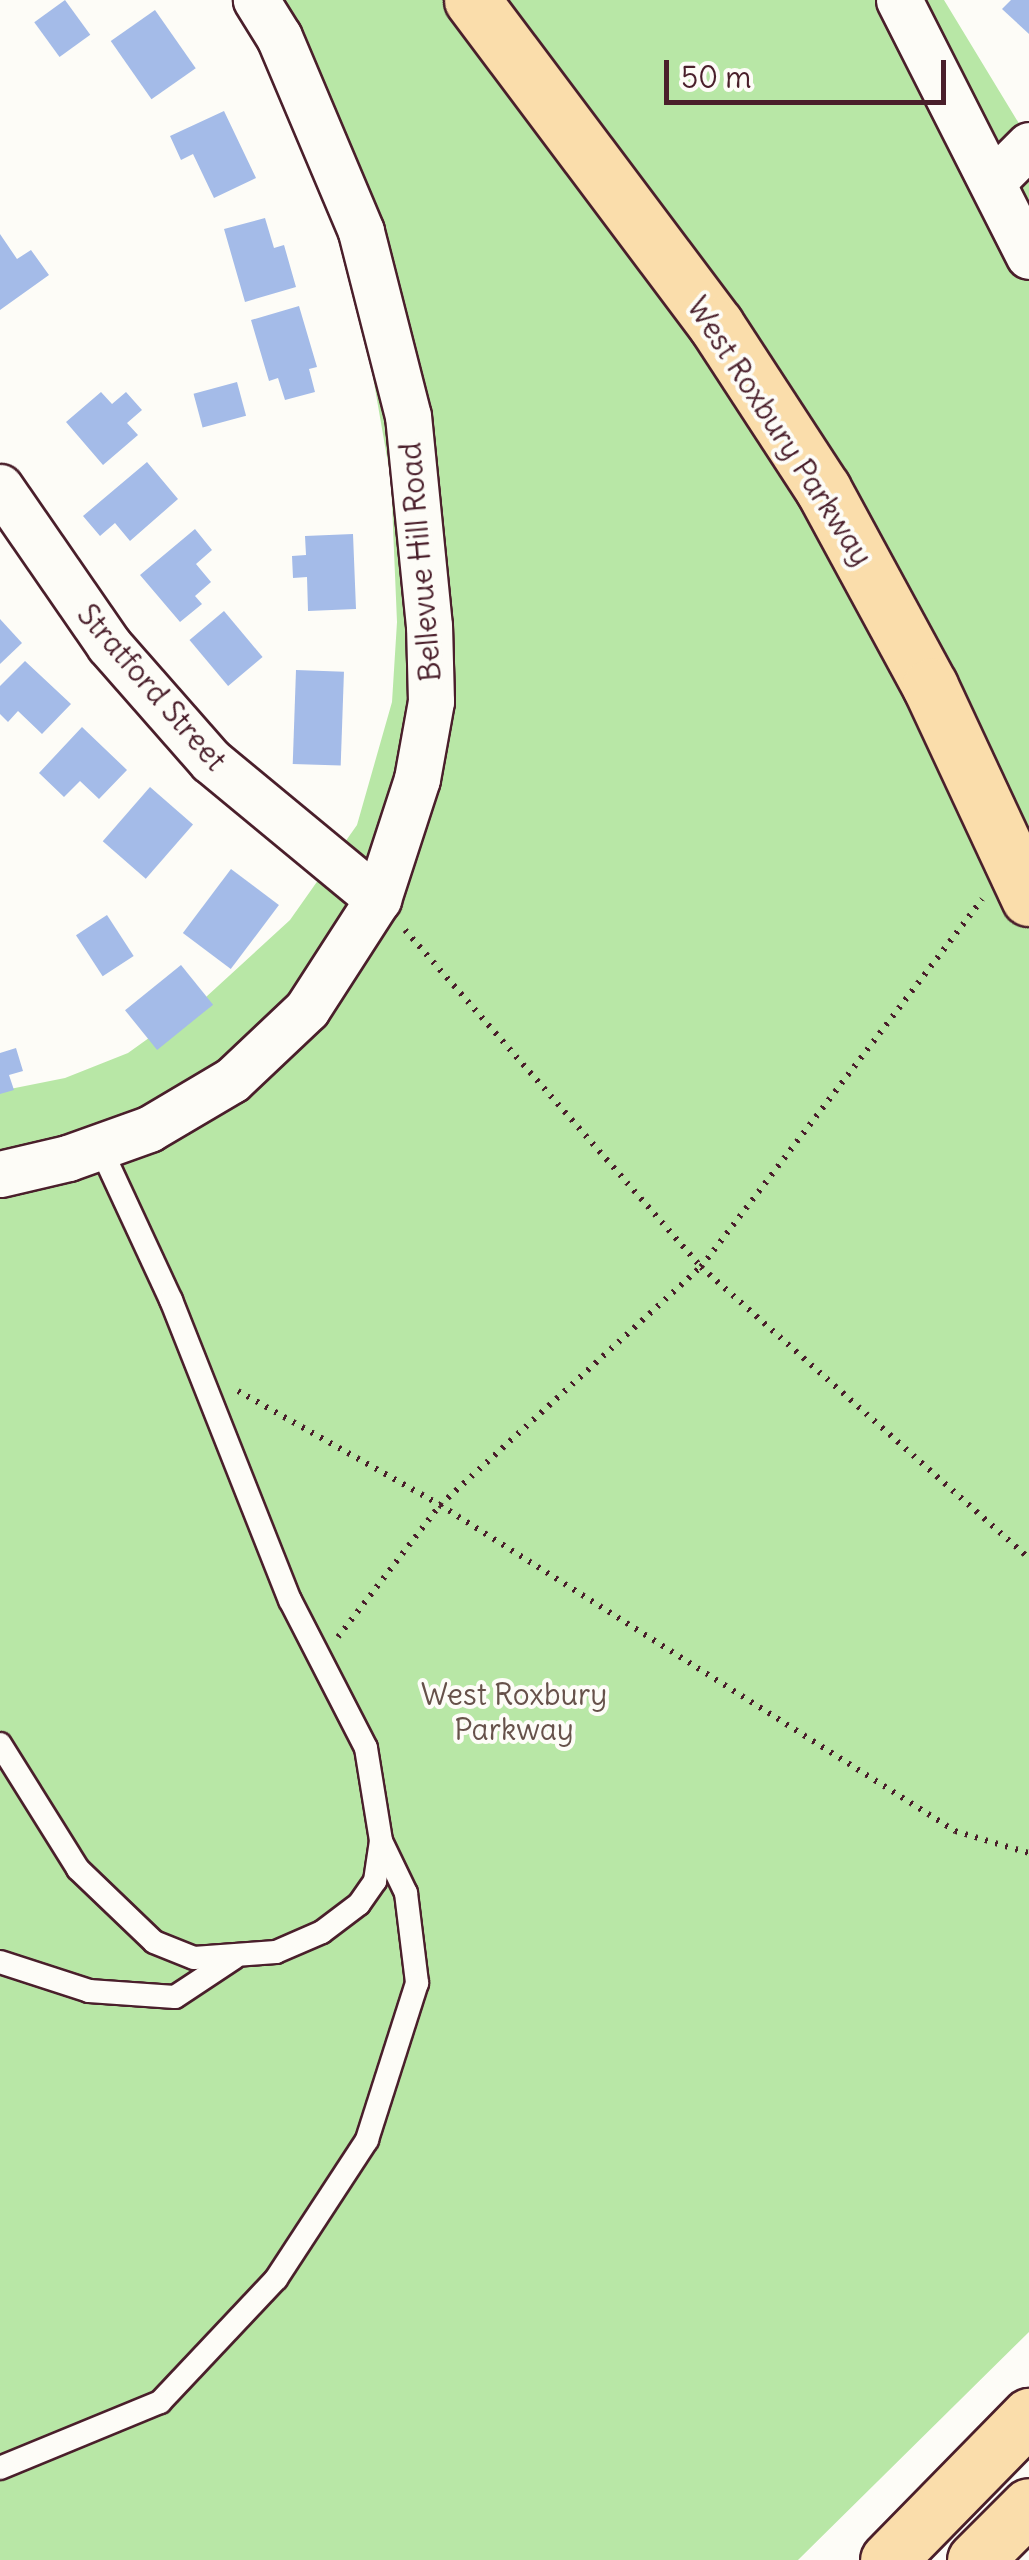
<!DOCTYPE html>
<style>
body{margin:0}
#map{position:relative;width:1029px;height:2560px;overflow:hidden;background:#fdfcf7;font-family:Delius,sans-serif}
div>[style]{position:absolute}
.green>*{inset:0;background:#b8e7a6}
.building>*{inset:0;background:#a4bbe8;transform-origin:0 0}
.path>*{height:6px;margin-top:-3px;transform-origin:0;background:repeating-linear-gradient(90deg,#4a1f2b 0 2.5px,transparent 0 10.5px)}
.roads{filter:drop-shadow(2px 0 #4a1f2b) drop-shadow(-2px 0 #4a1f2b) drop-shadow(0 2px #4a1f2b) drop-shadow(0 -2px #4a1f2b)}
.service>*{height:22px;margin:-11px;padding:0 11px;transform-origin:11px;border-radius:11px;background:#fdfcf7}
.minor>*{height:45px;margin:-22.5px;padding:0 22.5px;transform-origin:22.5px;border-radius:22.5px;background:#fdfcf7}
.primary>*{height:55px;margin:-27.5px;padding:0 27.5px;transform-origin:27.5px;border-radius:27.5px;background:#faddab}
span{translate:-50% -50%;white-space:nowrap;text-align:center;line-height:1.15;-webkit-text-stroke:8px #fdfcf7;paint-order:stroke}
.street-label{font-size:30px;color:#4a1f2b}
.park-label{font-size:30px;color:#66514a}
.scale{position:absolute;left:664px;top:60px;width:282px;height:45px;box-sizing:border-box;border:5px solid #4a1f2b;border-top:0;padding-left:12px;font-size:30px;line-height:35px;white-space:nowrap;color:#4a1f2b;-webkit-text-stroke:8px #fdfcf7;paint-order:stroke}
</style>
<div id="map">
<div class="green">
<i style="clip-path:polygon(256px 0,944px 0,1029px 140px,1029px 2332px,798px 2560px,0 2560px,0 1091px,65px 1078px,128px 1053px,206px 997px,290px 920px,357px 825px,392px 702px,397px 622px,391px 480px,356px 280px)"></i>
</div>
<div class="building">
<i style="left:65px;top:0;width:43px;height:38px;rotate:54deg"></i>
<i style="clip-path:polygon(1011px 0,1029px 0,1029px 34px,1002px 9px)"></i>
<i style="left:155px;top:10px;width:71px;height:54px;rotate:55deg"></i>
<i style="clip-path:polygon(224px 111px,256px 178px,214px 198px,193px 154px,181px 160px,170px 136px)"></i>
<i style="clip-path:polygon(265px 218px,274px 248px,284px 245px,296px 287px,245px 302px,224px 229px)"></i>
<i style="clip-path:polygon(0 234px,17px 259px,31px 250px,49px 275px,0 310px)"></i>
<i style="clip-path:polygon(299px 306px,317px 367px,309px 369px,315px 392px,285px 400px,278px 378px,269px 381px,251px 320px)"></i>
<i style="left:237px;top:382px;width:35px;height:45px;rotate:75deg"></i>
<i style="clip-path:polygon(101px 392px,112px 404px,126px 392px,142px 410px,127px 423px,138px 435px,103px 465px,66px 422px)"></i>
<i style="clip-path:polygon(147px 462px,178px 499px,130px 541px,115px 523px,100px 536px,83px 516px)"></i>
<i style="clip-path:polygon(195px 529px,212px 550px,196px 564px,211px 582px,195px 596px,202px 604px,180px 622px,140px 575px)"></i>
<i style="clip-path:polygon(353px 534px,356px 609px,308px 611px,307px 577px,293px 578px,292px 556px,306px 555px,305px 536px)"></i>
<i style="left:224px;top:611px;width:60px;height:45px;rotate:50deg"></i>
<i style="clip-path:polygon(0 619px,22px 643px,0 664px)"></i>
<i style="clip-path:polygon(25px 661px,71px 704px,42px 734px,18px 711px,8px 722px,0 714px,0 686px)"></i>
<i style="left:296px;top:670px;width:48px;height:94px;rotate:2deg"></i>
<i style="clip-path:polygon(82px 727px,127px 770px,99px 799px,80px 781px,64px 797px,39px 773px)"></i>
<i style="left:150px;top:787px;width:57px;height:72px;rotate:41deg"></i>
<i style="left:231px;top:869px;width:60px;height:80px;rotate:37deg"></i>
<i style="left:107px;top:915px;width:49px;height:37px;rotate:57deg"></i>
<i style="left:181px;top:965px;width:51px;height:72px;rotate:51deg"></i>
<i style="clip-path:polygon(16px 1048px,23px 1071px,9px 1075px,14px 1090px,0 1094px,0 1053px)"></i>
</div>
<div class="path">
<i style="left:405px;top:930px;width:449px;rotate:48.7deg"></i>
<i style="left:701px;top:1267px;width:438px;rotate:41.6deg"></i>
<i style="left:238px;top:1391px;width:232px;rotate:29.4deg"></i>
<i style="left:440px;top:1505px;width:610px;rotate:32.33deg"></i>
<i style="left:955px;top:1831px;width:77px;rotate:16.6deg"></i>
<i style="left:338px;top:1637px;width:167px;rotate:-52.3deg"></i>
<i style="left:440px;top:1505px;width:353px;rotate:-42.4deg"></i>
<i style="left:701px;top:1267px;width:463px;rotate:-52.6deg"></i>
</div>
<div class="roads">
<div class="service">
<i style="left:100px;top:1147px;width:169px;rotate:65.1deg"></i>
<i style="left:171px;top:1300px;width:323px;rotate:68.4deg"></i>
<i style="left:290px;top:1600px;width:166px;rotate:62.8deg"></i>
<i style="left:366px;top:1748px;width:94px;rotate:80.8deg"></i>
<i style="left:0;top:1744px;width:147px;rotate:58deg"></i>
<i style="left:78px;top:1869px;width:105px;rotate:43.8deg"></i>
<i style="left:154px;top:1942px;width:43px;rotate:21.8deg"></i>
<i style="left:194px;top:1958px;width:82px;rotate:-4.2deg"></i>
<i style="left:276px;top:1952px;width:50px;rotate:-23.5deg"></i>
<i style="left:322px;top:1932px;width:46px;rotate:-37.1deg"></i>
<i style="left:359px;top:1904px;width:28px;rotate:-55deg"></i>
<i style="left:375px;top:1881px;width:40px;rotate:-81.5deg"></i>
<i style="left:381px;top:1841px;width:58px;rotate:64.3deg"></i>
<i style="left:406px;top:1893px;width:91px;rotate:83deg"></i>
<i style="left:417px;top:1983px;width:165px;rotate:107.7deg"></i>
<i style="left:367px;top:2140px;width:166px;rotate:123.2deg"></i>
<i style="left:276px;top:2279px;width:169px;rotate:133.3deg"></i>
<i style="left:160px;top:2402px;width:173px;rotate:157.6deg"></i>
<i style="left:0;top:1962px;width:94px;rotate:18deg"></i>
<i style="left:89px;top:1991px;width:86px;rotate:4deg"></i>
<i style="left:175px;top:1997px;width:71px;rotate:-33.5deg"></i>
</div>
<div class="minor">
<i style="left:899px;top:0;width:287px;rotate:63.1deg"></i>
<i style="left:993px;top:181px;width:51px;rotate:-45deg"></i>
<i style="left:0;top:487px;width:192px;rotate:55.4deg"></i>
<i style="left:109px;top:645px;width:154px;rotate:48.7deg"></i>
<i style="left:211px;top:761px;width:217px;rotate:39.6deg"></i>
<i style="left:0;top:1174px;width:70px;rotate:-13.2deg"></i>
<i style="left:68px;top:1158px;width:86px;rotate:-19.7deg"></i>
<i style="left:149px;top:1129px;width:96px;rotate:-30.6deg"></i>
<i style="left:232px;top:1080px;width:103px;rotate:-43.4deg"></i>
<i style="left:307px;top:1009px;width:131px;rotate:-57.2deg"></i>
<i style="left:378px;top:899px;width:126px;rotate:-72deg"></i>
<i style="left:417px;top:779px;width:79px;rotate:-79.8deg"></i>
<i style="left:431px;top:701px;width:75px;rotate:-91.5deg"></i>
<i style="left:429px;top:626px;width:211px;rotate:-95.7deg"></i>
<i style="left:408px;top:416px;width:191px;rotate:-104.3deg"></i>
<i style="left:361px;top:231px;width:211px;rotate:-112.9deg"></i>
<i style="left:279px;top:37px;width:44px;rotate:-121.9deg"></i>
</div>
<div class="primary">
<i style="left:472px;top:0;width:406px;rotate:53.1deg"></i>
<i style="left:716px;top:325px;width:196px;rotate:56.9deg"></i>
<i style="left:823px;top:489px;width:224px;rotate:61.5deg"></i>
<i style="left:930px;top:686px;width:234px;rotate:65deg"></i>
<i style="left:888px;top:2560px;width:202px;rotate:-45.6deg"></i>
<i style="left:975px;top:2560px;width:76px;rotate:-45deg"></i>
</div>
</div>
<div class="street-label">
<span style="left:780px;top:431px;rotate:57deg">West Roxbury Parkway</span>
<span style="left:420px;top:562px;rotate:-95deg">Bellevue Hill Road</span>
<span style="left:152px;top:687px;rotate:49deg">Stratford Street</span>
</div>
<div class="park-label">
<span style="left:514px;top:1711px">West Roxbury<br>Parkway</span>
</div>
<div class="scale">50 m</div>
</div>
